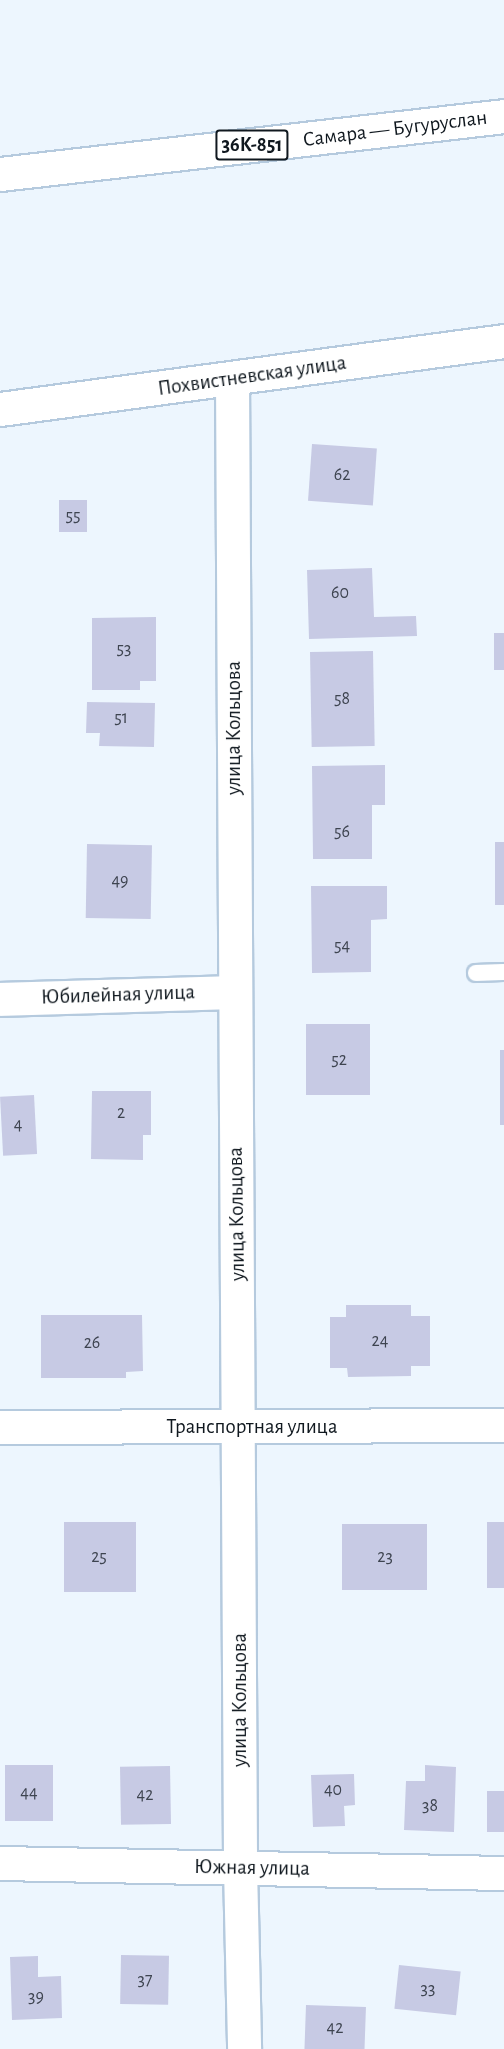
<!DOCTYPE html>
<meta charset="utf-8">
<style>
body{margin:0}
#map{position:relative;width:504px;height:2049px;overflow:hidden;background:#edf6fe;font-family:"Alegreya Sans",sans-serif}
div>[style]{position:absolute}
.building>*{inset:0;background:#c7cae4;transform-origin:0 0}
.roads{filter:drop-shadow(2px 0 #b5cade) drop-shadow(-2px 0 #b5cade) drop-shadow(0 2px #b5cade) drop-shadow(0 -2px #b5cade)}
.service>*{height:16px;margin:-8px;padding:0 8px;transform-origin:8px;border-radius:8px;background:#fff}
.minor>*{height:33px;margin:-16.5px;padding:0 16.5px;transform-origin:16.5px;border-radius:16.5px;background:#fff}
.primary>*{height:33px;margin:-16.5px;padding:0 16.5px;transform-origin:16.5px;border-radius:16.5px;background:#fff}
span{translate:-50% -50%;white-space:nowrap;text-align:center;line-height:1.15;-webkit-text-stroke:4.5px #fff;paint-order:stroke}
.number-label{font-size:18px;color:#3e4450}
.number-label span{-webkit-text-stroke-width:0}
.shield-label span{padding:2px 4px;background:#fff;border:2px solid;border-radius:4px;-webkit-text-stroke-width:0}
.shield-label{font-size:20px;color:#10181f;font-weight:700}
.street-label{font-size:21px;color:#10181f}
</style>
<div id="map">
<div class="building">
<i style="left:312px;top:444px;width:65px;height:57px;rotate:4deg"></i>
<i style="left:59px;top:500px;width:28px;height:32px"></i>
<i style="clip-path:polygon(372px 568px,374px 617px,416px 616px,417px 636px,309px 639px,307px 570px)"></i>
<i style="clip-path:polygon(156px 617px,156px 681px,140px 681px,140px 690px,92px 690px,92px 618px)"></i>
<i style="left:494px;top:633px;width:10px;height:37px"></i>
<i style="left:373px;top:651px;width:95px;height:63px;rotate:89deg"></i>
<i style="clip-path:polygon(87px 702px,155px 703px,154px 747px,99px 746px,100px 733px,86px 733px)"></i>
<i style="clip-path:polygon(385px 765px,385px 805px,372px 805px,372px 859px,313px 859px,312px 766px)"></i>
<i style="left:495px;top:842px;width:9px;height:63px"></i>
<i style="left:87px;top:844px;width:65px;height:74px;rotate:1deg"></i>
<i style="clip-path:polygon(311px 886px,387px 886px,387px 919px,371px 920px,371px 972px,312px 973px)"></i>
<i style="left:306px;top:1024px;width:64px;height:71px"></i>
<i style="left:500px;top:1050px;width:4px;height:75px"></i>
<i style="clip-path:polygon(92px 1091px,151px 1091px,151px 1135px,143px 1135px,143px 1160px,91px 1159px)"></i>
<i style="left:34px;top:1095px;width:59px;height:34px;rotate:87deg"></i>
<i style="clip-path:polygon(346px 1305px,411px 1305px,411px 1316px,430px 1316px,430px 1366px,411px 1366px,411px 1376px,348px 1377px,347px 1368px,330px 1368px,330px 1317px,346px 1317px)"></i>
<i style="clip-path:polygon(41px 1315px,142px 1315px,143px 1371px,126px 1372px,126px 1378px,41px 1378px)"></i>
<i style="left:64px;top:1522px;width:72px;height:70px"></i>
<i style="left:487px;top:1522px;width:17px;height:66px"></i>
<i style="left:427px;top:1524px;width:66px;height:85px;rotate:90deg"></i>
<i style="left:5px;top:1765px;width:48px;height:56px"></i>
<i style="clip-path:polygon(425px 1765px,456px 1767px,454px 1832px,404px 1830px,406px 1781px,425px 1781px)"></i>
<i style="left:170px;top:1766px;width:58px;height:50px;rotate:89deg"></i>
<i style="clip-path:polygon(354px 1774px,355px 1805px,344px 1806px,345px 1826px,313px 1827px,311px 1775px)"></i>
<i style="left:504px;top:1791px;width:41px;height:17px;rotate:90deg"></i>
<i style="left:121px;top:1955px;width:48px;height:49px;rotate:1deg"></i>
<i style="clip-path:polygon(38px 1956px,38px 1977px,61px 1976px,62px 2018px,12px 2020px,10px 1957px)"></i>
<i style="left:399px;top:1965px;width:62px;height:44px;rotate:6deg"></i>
<i style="left:306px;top:2005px;width:60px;height:44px;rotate:2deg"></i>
</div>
<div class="roads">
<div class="service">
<i style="left:476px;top:973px;width:28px;rotate:-2deg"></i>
</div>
<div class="minor">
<i style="left:232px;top:378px;width:1489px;rotate:89.69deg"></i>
<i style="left:240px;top:1867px;width:182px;rotate:88.7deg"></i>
<i style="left:0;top:409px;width:509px;rotate:-7.68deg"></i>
<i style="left:0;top:999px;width:235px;rotate:-1.7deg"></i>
<i style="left:0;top:1427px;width:504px;rotate:-0.23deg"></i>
<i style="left:0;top:1863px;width:504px;rotate:1.14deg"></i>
</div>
<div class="primary">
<i style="left:0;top:174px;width:507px;rotate:-6.56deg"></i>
</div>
</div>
<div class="number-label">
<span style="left:342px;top:475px">62</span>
<span style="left:73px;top:516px">55</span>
<span style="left:340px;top:593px">60</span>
<span style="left:124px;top:649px">53</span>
<span style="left:342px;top:699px">58</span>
<span style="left:121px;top:718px">51</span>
<span style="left:342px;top:832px">56</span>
<span style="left:120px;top:881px">49</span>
<span style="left:342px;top:946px">54</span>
<span style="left:339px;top:1060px">52</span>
<span style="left:121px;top:1113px">2</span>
<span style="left:18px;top:1125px">4</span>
<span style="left:380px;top:1341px">24</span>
<span style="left:92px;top:1343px">26</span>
<span style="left:99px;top:1557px">25</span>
<span style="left:385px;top:1557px">23</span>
<span style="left:333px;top:1790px">40</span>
<span style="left:29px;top:1793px">44</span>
<span style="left:145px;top:1795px">42</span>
<span style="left:430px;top:1806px">38</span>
<span style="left:145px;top:1980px">37</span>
<span style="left:428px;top:1989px">33</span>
<span style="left:36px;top:1997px">39</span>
<span style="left:335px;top:2028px">42</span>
</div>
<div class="shield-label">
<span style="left:252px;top:145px">36К-851</span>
</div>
<div class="street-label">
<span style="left:395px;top:129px;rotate:-7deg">Самара — Бугуруслан</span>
<span style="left:252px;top:376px;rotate:-8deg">Похвистневская улица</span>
<span style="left:234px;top:728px;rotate:-90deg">улица Кольцова</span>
<span style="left:118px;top:995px;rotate:-2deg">Юбилейная улица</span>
<span style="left:237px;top:1214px;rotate:-91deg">улица Кольцова</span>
<span style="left:252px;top:1427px">Транспортная улица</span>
<span style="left:240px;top:1700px;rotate:-90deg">улица Кольцова</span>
<span style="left:252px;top:1868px;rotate:1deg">Южная улица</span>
</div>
</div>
